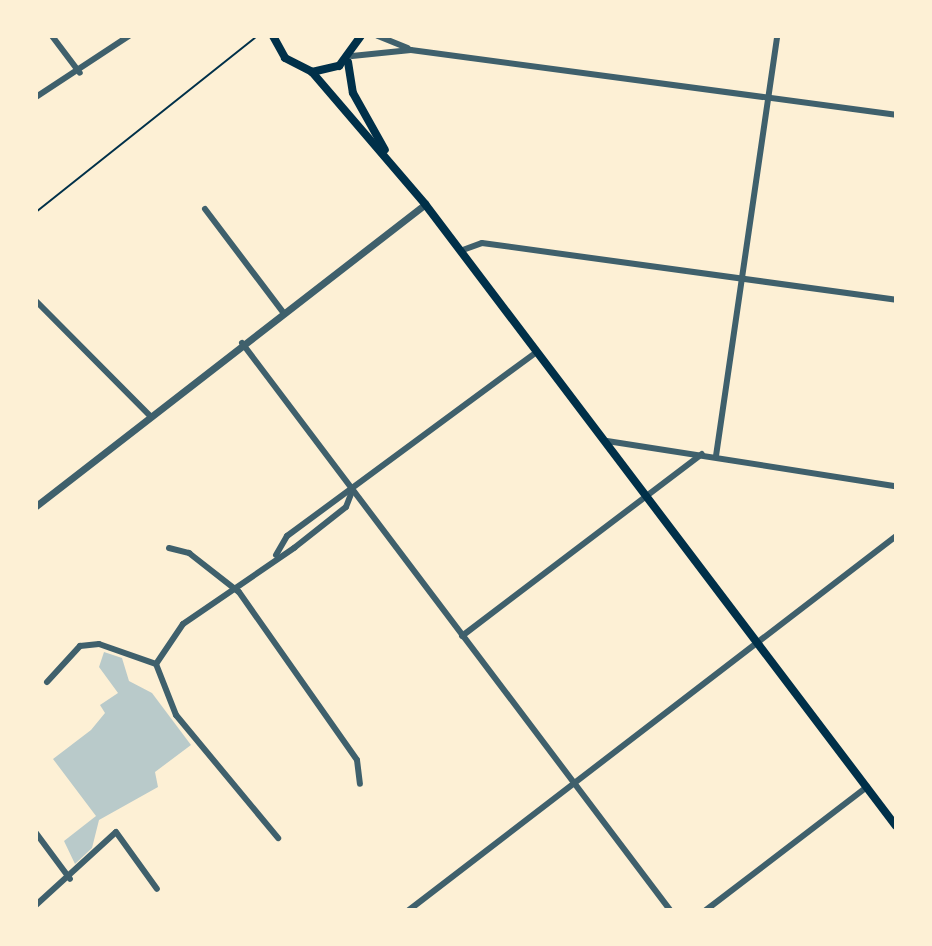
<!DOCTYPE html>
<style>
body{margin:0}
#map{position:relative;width:932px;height:946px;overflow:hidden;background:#fdf0d5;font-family:"Space Grotesk",sans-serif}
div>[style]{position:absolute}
.green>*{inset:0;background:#b9caca}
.path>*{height:2px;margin:-1px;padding:0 1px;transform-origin:1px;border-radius:1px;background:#003049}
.minor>*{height:6px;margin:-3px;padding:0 3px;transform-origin:3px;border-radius:3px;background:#3f606c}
.tertiary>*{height:7px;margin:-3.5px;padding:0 3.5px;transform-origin:3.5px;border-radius:3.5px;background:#3f606c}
.secondary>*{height:8px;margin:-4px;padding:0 4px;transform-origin:4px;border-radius:4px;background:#003049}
span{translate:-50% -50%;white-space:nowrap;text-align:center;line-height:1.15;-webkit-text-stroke:6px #fdf0d5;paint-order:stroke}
.frame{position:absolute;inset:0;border:38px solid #fdf0d5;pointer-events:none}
</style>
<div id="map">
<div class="green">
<i style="clip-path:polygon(104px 652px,122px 658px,129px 681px,152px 693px,191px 745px,155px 772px,158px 787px,99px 820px,92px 848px,75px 864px,64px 841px,96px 816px,53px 759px,91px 730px,105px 713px,100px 705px,118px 693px,99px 667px)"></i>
</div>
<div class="path">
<i style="left:36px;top:212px;width:283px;rotate:-38.5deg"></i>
</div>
<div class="minor">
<i style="left:52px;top:36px;width:46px;rotate:52.9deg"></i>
<i style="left:378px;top:36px;width:32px;rotate:22deg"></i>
<i style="left:352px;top:56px;width:59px;rotate:-5.8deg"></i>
<i style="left:411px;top:50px;width:489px;rotate:7.6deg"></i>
<i style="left:36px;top:97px;width:111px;rotate:-33.3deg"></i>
<i style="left:205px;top:209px;width:129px;rotate:52.9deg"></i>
<i style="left:460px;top:251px;width:23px;rotate:-20deg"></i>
<i style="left:482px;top:243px;width:418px;rotate:7.8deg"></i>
<i style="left:36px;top:301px;width:163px;rotate:45.2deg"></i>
<i style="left:242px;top:343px;width:710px;rotate:52.95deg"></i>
<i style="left:607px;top:441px;width:292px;rotate:8.9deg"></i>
<i style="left:716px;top:456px;width:424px;rotate:-81.7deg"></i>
<i style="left:169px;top:548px;width:21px;rotate:14deg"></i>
<i style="left:189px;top:553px;width:63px;rotate:38deg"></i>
<i style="left:239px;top:592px;width:205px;rotate:54.9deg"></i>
<i style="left:357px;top:760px;width:24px;rotate:83deg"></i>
<i style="left:276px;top:555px;width:22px;rotate:-60deg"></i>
<i style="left:287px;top:536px;width:310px;rotate:-36.4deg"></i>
<i style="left:462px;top:636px;width:301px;rotate:-37.2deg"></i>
<i style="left:156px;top:664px;width:48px;rotate:-56deg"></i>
<i style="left:183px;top:624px;width:135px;rotate:-34.4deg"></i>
<i style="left:294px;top:548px;width:66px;rotate:-38.3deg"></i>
<i style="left:346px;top:507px;width:17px;rotate:-69deg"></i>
<i style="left:156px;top:664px;width:55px;rotate:68.6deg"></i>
<i style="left:176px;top:715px;width:160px;rotate:50.3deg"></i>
<i style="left:47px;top:682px;width:49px;rotate:-47.5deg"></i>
<i style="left:80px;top:646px;width:19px;rotate:-6deg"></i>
<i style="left:99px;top:644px;width:60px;rotate:19.3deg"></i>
<i style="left:36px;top:833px;width:57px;rotate:53.5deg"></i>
<i style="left:36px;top:905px;width:108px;rotate:-42.4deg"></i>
<i style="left:116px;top:832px;width:70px;rotate:54.3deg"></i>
<i style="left:409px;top:910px;width:614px;rotate:-37.52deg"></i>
<i style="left:706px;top:910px;width:203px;rotate:-37.4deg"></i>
</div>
<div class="tertiary">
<i style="left:36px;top:506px;width:492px;rotate:-37.8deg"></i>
</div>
<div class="secondary">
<i style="left:273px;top:36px;width:25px;rotate:61deg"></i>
<i style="left:285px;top:58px;width:30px;rotate:27deg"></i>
<i style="left:312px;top:72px;width:28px;rotate:-13deg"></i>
<i style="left:339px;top:66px;width:37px;rotate:-54deg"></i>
<i style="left:348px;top:62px;width:31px;rotate:81deg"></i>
<i style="left:353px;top:93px;width:65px;rotate:60.7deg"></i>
<i style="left:312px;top:72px;width:174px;rotate:49.4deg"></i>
<i style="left:425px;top:204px;width:780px;rotate:52.87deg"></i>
</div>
<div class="frame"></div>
</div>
